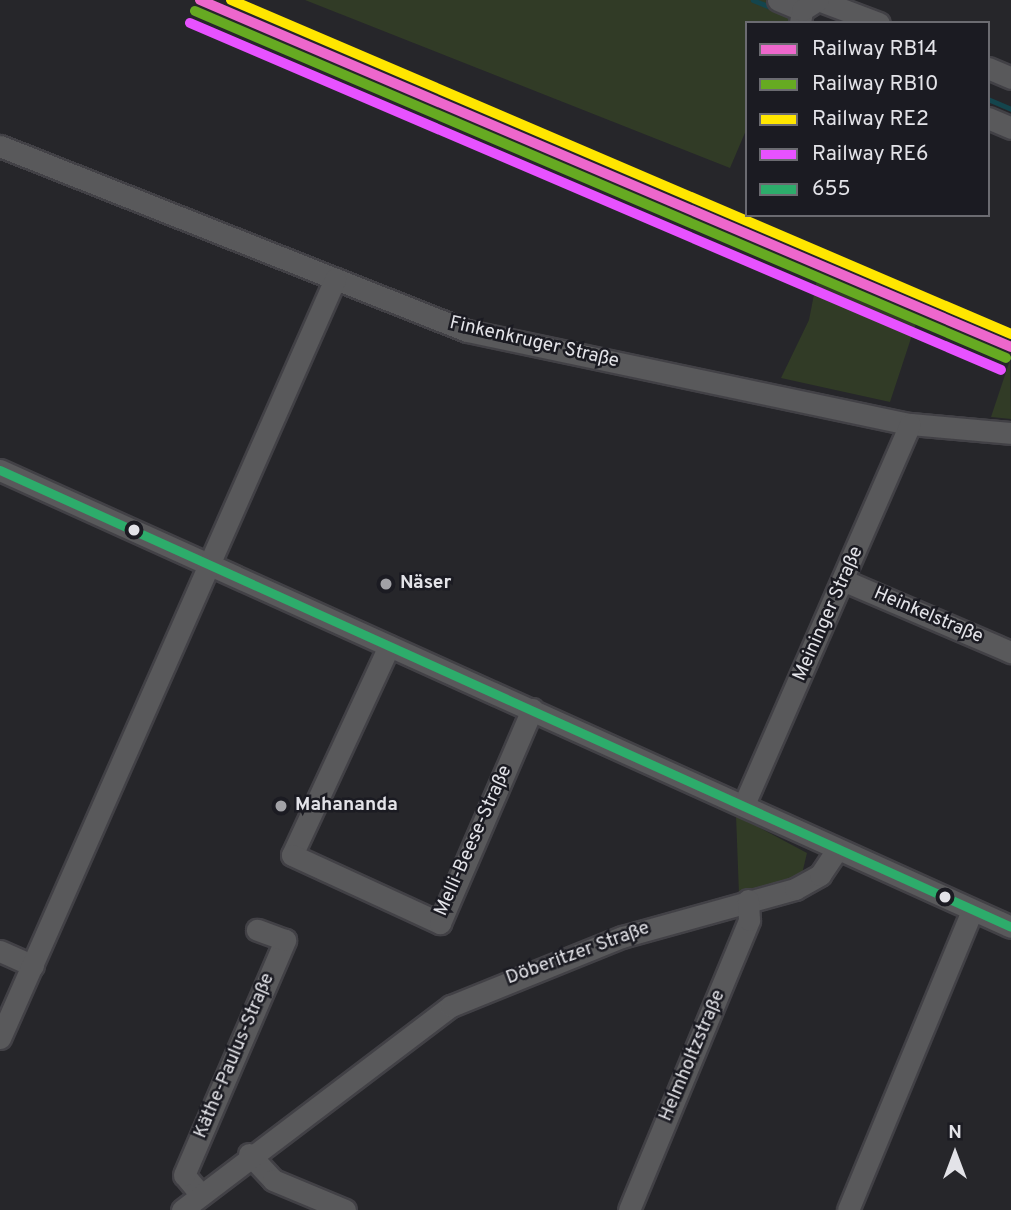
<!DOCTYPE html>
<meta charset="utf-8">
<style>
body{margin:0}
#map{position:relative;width:1011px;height:1210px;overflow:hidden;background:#26262a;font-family:Overpass,sans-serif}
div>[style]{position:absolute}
.green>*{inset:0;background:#313b26}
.stream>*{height:4.5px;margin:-2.25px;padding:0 2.25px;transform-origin:2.25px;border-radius:2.25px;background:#14454d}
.roads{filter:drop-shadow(2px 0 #424146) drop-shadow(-2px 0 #424146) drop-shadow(0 2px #424146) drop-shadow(0 -2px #424146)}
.minor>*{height:21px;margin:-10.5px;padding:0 10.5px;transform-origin:10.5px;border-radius:10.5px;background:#59595b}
.bus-1>*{height:9px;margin:-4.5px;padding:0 4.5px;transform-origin:4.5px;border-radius:4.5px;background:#2dac6b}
.rail-1>*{height:10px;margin:-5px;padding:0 5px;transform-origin:5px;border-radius:5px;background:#ed67cc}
.rail-2>*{height:10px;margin:-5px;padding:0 5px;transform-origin:5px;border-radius:5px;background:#6a2}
.rail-3>*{height:10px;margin:-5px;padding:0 5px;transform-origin:5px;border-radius:5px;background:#ffe600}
.rail-4>*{height:10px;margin:-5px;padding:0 5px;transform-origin:5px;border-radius:5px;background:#e752ff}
.dots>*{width:19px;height:19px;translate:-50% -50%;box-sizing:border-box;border:4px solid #1b1b22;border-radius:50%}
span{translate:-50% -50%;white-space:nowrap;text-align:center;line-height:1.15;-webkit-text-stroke:5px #1b1b22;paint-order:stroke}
.street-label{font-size:19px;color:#e3e3e8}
.poi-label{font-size:19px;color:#e3e3e8;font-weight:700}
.left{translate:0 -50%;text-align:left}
.legend{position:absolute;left:745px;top:21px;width:245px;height:196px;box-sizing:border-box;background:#1b1b22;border:2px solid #6b6b71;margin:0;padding:9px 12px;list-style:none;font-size:21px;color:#e3e3e8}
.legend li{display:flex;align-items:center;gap:14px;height:35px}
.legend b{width:35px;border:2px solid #6b6b71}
.north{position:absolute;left:920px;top:1119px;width:70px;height:70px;-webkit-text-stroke:5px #1b1b22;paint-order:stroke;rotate:0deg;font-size:19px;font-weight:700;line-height:28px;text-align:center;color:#e3e3e8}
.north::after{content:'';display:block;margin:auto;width:24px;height:32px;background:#e3e3e8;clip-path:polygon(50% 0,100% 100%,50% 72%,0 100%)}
</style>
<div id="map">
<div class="green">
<i style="clip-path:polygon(305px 0,773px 0,789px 7px,791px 23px,747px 23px,747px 128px,730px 168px)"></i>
<i style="clip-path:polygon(817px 279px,917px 320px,890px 402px,781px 378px,809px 320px)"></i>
<i style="clip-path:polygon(1010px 360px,1011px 419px,991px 417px)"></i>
<i style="clip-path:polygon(736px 815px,807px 853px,801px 878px,739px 894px)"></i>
</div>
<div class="stream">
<i style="left:753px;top:0;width:24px;rotate:22deg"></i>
<i style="left:988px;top:99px;width:25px;rotate:23deg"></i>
</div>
<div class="roads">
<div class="minor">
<i style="left:778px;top:0;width:26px;rotate:23deg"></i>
<i style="left:818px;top:0;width:65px;rotate:20.7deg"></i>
<i style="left:800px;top:23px;width:13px;rotate:-81deg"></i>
<i style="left:802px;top:10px;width:19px;rotate:-32deg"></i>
<i style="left:988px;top:68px;width:25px;rotate:23deg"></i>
<i style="left:988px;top:118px;width:25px;rotate:23deg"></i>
<i style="left:0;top:146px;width:502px;rotate:21.61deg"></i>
<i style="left:467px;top:331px;width:453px;rotate:11.9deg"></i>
<i style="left:910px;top:424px;width:101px;rotate:5.1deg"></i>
<i style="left:0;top:470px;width:1109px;rotate:24.32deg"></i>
<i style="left:845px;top:581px;width:181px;rotate:23.2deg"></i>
<i style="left:389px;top:646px;width:230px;rotate:114.9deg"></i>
<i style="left:292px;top:855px;width:163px;rotate:24.7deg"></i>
<i style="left:440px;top:923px;width:233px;rotate:-66.7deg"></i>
<i style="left:745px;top:802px;width:412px;rotate:-66.4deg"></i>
<i style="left:0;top:951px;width:36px;rotate:24deg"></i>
<i style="left:0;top:1038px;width:830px;rotate:-66.18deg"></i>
<i style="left:249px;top:1154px;width:35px;rotate:47deg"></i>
<i style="left:273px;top:1180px;width:78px;rotate:22.6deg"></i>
<i style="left:201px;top:1195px;width:26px;rotate:-130deg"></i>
<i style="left:184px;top:1175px;width:256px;rotate:-66.7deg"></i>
<i style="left:285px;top:940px;width:30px;rotate:-160deg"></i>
<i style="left:182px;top:1210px;width:338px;rotate:-37.2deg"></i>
<i style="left:451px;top:1006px;width:184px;rotate:-22deg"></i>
<i style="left:622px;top:937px;width:180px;rotate:-15.5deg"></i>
<i style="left:795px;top:889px;width:29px;rotate:-29deg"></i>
<i style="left:820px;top:875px;width:29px;rotate:-56deg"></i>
<i style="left:629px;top:1210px;width:314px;rotate:-67.5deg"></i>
<i style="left:749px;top:920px;width:20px;rotate:-93deg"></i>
<i style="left:848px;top:1210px;width:324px;rotate:-67.5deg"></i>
</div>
</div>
<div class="bus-1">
<i style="left:0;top:470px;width:1109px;rotate:24.32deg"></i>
</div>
<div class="rail-1">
<i style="left:200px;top:0;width:882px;rotate:23.16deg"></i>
</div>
<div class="rail-2">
<i style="left:195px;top:11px;width:882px;rotate:23.16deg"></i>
</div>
<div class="rail-3">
<i style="left:231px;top:0;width:849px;rotate:23.18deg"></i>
</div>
<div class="rail-4">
<i style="left:190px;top:23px;width:882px;rotate:23.16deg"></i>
</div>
<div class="dots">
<i style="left:134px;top:530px;background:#e3e3e8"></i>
<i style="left:386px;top:584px;background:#a1a1a6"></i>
<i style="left:281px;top:806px;background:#a1a1a6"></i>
<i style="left:945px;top:897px;background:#e3e3e8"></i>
</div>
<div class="street-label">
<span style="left:534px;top:343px;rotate:13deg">Finkenkruger Straße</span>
<span style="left:829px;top:614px;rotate:-66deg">Meininger Straße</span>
<span style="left:928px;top:616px;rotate:23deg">Heinkelstraße</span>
<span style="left:474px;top:841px;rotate:-66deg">Melli-Beese-Straße</span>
<span style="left:578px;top:954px;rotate:-20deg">Döberitzer Straße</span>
<span style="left:235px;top:1056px;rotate:-67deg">Käthe-Paulus-Straße</span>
<span style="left:693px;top:1056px;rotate:-67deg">Helmholtzstraße</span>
</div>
<div class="poi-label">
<span class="left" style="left:400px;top:584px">Näser</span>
<span class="left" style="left:295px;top:806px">Mahananda</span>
</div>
<ul class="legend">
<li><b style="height:9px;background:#ed67cc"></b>Railway RB14</li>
<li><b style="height:9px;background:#6a2"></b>Railway RB10</li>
<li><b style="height:9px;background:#ffe600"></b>Railway RE2</li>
<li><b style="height:9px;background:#e752ff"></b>Railway RE6</li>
<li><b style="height:9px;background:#2dac6b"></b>655</li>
</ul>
<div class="north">N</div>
</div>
